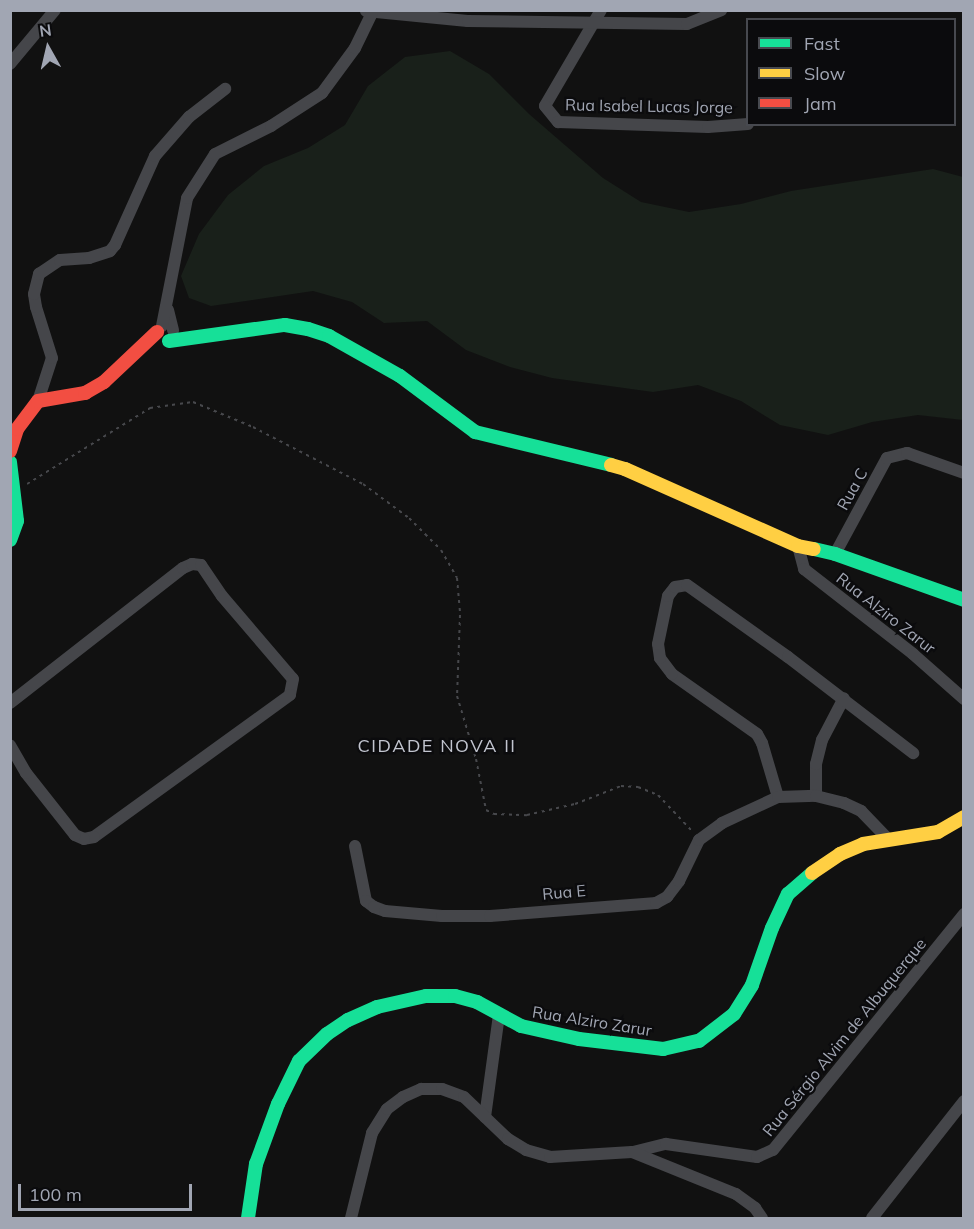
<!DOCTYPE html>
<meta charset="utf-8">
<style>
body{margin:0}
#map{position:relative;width:974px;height:1229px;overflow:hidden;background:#111;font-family:Mulish,sans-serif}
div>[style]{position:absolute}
.green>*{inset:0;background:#19201a}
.path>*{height:2px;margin-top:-1px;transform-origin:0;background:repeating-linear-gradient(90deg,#47484c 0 3px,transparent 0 7.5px)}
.street>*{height:12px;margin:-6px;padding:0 6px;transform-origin:6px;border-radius:6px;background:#45464a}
.fast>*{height:14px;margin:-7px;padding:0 7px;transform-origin:7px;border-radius:7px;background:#16e098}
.slow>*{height:14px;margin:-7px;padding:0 7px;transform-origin:7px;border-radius:7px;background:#ffcf43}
.jam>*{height:14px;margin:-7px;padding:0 7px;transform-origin:7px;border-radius:7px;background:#f24e42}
span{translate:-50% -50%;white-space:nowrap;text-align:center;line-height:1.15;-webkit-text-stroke:4.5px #0b0b0d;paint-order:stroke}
.street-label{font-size:16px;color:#a1a6b3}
.neighbourhood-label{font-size:18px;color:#c2c5cf;letter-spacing:1.5px}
.frame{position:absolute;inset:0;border:12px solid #a1a6b3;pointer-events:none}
.legend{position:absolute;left:746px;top:18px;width:210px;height:108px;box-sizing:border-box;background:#0b0b0d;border:2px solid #47494f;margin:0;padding:8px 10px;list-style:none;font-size:18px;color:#a1a6b3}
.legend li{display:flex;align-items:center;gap:12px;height:30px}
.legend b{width:30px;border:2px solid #47494f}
.north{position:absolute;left:18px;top:18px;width:60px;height:60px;-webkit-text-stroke:4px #0b0b0d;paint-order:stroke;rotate:352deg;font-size:16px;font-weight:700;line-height:24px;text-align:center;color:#a1a6b3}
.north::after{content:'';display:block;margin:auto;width:21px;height:27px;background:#a1a6b3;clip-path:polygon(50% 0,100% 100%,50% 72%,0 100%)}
.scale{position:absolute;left:18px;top:1184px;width:174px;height:27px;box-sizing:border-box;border:3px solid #a1a6b3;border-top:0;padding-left:8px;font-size:18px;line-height:21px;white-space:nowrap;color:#a1a6b3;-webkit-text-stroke:4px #0b0b0d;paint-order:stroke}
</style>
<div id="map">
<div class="green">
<i style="clip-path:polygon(450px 51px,489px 74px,529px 114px,603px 178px,641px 202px,689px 212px,741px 204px,791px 191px,933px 169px,963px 177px,963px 420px,918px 415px,872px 422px,828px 435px,780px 425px,741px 401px,698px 385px,653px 392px,552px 378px,510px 367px,466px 350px,427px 321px,384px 323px,352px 302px,313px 291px,211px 306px,189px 298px,181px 276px,199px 234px,228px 195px,264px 166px,308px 148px,345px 125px,368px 86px,405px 57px)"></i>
</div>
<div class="path">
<i style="left:27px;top:484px;width:145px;rotate:-31.7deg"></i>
<i style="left:150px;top:408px;width:43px;rotate:-7.9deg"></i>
<i style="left:193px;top:402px;width:65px;rotate:22.6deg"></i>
<i style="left:253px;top:427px;width:124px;rotate:27.4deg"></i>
<i style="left:363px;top:484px;width:57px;rotate:36.5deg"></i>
<i style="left:409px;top:518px;width:45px;rotate:45deg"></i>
<i style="left:441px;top:550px;width:32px;rotate:60deg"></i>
<i style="left:457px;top:578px;width:37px;rotate:85deg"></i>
<i style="left:460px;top:615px;width:81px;rotate:92.1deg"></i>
<i style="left:457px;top:696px;width:66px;rotate:73.2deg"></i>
<i style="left:476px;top:759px;width:52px;rotate:78.9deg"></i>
<i style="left:486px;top:810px;width:9px;rotate:27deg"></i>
<i style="left:494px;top:814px;width:33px;rotate:2deg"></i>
<i style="left:527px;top:815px;width:49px;rotate:-12.9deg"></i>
<i style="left:575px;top:804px;width:49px;rotate:-21.4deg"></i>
<i style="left:621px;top:786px;width:17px;rotate:3deg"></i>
<i style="left:638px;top:787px;width:22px;rotate:22deg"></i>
<i style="left:658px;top:795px;width:48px;rotate:46.7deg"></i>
</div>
<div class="street">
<i style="left:601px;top:10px;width:111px;rotate:120.3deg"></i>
<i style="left:545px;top:106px;width:21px;rotate:51deg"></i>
<i style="left:558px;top:122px;width:150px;rotate:1.9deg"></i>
<i style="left:708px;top:127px;width:40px;rotate:-4.3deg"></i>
<i style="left:366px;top:11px;width:102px;rotate:5.6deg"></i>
<i style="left:468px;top:21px;width:219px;rotate:0.8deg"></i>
<i style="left:687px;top:24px;width:37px;rotate:-22deg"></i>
<i style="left:10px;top:64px;width:70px;rotate:-50.2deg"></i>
<i style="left:168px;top:310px;width:21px;rotate:76deg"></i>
<i style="left:162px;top:326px;width:130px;rotate:-78.9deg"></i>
<i style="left:187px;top:198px;width:52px;rotate:-57.5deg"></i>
<i style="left:215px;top:154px;width:63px;rotate:-26.6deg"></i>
<i style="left:271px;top:126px;width:61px;rotate:-32.9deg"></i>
<i style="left:322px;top:93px;width:56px;rotate:-53.7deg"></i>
<i style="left:355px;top:48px;width:39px;rotate:-64deg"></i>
<i style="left:38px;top:401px;width:45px;rotate:-72deg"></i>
<i style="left:52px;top:358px;width:53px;rotate:-107.4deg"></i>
<i style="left:36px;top:307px;width:13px;rotate:-99deg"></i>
<i style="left:34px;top:294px;width:21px;rotate:-76deg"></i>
<i style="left:39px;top:274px;width:25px;rotate:-34deg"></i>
<i style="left:60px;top:260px;width:29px;rotate:-4deg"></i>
<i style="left:89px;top:258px;width:22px;rotate:-18deg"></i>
<i style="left:110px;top:251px;width:8px;rotate:-50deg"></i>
<i style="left:115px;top:245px;width:98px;rotate:-65.8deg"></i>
<i style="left:155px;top:156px;width:52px;rotate:-48.9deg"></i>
<i style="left:189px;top:117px;width:46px;rotate:-37.9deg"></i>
<i style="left:798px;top:546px;width:24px;rotate:75deg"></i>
<i style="left:804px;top:569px;width:138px;rotate:37.9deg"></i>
<i style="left:913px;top:654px;width:68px;rotate:41.4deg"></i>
<i style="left:835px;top:554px;width:109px;rotate:-61.6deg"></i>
<i style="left:887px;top:458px;width:21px;rotate:-14deg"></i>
<i style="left:907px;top:453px;width:60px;rotate:19.3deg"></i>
<i style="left:10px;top:703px;width:219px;rotate:-38deg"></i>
<i style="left:183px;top:568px;width:10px;rotate:-24deg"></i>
<i style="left:192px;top:564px;width:9px;rotate:6deg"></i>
<i style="left:201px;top:565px;width:37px;rotate:56deg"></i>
<i style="left:222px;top:596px;width:109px;rotate:49.5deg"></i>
<i style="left:293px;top:679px;width:16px;rotate:101deg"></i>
<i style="left:290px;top:695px;width:242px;rotate:144.1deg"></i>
<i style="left:94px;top:837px;width:10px;rotate:169deg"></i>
<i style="left:84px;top:839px;width:10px;rotate:-156deg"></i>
<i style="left:75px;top:835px;width:79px;rotate:-128.3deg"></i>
<i style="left:26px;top:773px;width:32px;rotate:-120deg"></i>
<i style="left:816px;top:796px;width:32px;rotate:-90deg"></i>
<i style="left:816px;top:764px;width:25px;rotate:-76deg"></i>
<i style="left:822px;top:740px;width:47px;rotate:-62.4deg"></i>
<i style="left:778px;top:797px;width:56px;rotate:-106.5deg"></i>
<i style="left:762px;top:743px;width:10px;rotate:-119deg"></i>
<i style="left:757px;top:734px;width:104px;rotate:-144.8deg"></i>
<i style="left:672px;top:674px;width:20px;rotate:-127deg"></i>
<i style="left:660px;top:658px;width:14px;rotate:-98deg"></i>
<i style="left:658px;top:644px;width:49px;rotate:-78.2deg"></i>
<i style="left:668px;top:596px;width:11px;rotate:-52deg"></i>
<i style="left:675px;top:587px;width:12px;rotate:-9deg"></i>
<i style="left:687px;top:585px;width:124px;rotate:35.5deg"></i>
<i style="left:788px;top:657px;width:158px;rotate:37.5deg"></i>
<i style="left:355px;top:846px;width:56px;rotate:78.7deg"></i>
<i style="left:366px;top:901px;width:10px;rotate:37deg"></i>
<i style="left:374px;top:907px;width:12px;rotate:20deg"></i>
<i style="left:385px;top:911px;width:57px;rotate:5deg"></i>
<i style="left:442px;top:916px;width:48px"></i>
<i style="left:490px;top:916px;width:167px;rotate:-4.5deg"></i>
<i style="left:656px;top:903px;width:13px;rotate:-29deg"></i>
<i style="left:667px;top:897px;width:20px;rotate:-53deg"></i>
<i style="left:679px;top:881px;width:46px;rotate:-64deg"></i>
<i style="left:699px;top:840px;width:29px;rotate:-36deg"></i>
<i style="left:722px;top:823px;width:62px;rotate:-24.9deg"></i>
<i style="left:778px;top:797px;width:38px;rotate:-2deg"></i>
<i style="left:816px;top:796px;width:29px;rotate:14deg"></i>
<i style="left:844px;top:803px;width:19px;rotate:25deg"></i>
<i style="left:861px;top:811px;width:37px;rotate:46deg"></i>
<i style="left:485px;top:1117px;width:103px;rotate:-82.2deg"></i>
<i style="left:633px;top:1152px;width:34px;rotate:-14deg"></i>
<i style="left:666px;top:1144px;width:92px;rotate:8.1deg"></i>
<i style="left:757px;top:1157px;width:17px;rotate:-24deg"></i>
<i style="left:773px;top:1150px;width:304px;rotate:-51deg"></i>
<i style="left:351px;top:1218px;width:88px;rotate:-76.1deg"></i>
<i style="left:372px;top:1133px;width:28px;rotate:-58deg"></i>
<i style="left:387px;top:1109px;width:20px;rotate:-37deg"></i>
<i style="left:403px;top:1097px;width:20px;rotate:-24deg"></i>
<i style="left:421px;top:1089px;width:21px"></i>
<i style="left:442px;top:1089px;width:23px;rotate:20deg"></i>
<i style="left:464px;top:1097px;width:61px;rotate:43.7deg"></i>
<i style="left:508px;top:1139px;width:21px;rotate:31deg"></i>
<i style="left:526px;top:1150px;width:25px;rotate:16deg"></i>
<i style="left:550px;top:1157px;width:82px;rotate:-3.5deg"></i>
<i style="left:632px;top:1152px;width:112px;rotate:22deg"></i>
<i style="left:736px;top:1194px;width:24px;rotate:36deg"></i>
<i style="left:755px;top:1208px;width:12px;rotate:55deg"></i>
<i style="left:872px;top:1218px;width:149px;rotate:-51.8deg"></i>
</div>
<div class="fast">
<i style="left:169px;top:341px;width:117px;rotate:-7.9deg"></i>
<i style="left:285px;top:325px;width:23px;rotate:10deg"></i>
<i style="left:308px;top:329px;width:22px;rotate:18deg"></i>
<i style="left:329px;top:336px;width:81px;rotate:29.4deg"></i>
<i style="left:400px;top:376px;width:94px;rotate:36.7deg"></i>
<i style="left:475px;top:432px;width:140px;rotate:13.6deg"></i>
<i style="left:10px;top:462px;width:59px;rotate:83.2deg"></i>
<i style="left:17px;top:521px;width:20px;rotate:110deg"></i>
<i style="left:814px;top:549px;width:22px;rotate:13deg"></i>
<i style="left:835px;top:554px;width:137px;rotate:19.6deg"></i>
<i style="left:248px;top:1218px;width:55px;rotate:-81.6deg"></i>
<i style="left:256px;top:1164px;width:64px;rotate:-69.9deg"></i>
<i style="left:278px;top:1104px;width:48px;rotate:-64deg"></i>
<i style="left:299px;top:1061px;width:39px;rotate:-44deg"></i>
<i style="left:327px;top:1034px;width:25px;rotate:-34deg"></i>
<i style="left:348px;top:1020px;width:32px;rotate:-24deg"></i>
<i style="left:377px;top:1007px;width:50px;rotate:-12.7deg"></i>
<i style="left:426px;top:996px;width:29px"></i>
<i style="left:455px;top:996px;width:23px;rotate:15deg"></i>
<i style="left:477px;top:1002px;width:50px;rotate:28.6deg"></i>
<i style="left:521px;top:1026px;width:59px;rotate:12.6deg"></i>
<i style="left:579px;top:1039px;width:85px;rotate:6.8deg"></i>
<i style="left:663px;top:1049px;width:37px;rotate:-13deg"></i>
<i style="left:699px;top:1041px;width:44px;rotate:-37.6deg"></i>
<i style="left:734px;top:1014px;width:34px;rotate:-58deg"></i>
<i style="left:752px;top:985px;width:60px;rotate:-70.7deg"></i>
<i style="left:772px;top:928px;width:38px;rotate:-65deg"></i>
<i style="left:788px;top:894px;width:32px;rotate:-41deg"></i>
</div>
<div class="slow">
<i style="left:611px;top:465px;width:15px;rotate:16deg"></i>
<i style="left:625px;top:469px;width:189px;rotate:24deg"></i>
<i style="left:798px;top:546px;width:16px;rotate:11deg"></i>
<i style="left:812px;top:873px;width:34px;rotate:-34deg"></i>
<i style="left:840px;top:854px;width:25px;rotate:-23deg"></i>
<i style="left:863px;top:844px;width:76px;rotate:-9.1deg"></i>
<i style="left:938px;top:832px;width:30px;rotate:-30deg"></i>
</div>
<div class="jam">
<i style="left:10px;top:451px;width:23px;rotate:-72deg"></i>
<i style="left:17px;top:429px;width:35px;rotate:-53deg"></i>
<i style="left:38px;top:401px;width:48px;rotate:-9.7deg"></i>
<i style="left:85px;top:393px;width:22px;rotate:-30deg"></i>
<i style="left:104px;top:382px;width:73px;rotate:-43.3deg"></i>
</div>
<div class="street-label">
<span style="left:649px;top:106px;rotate:1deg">Rua Isabel Lucas Jorge</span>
<span style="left:852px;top:489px;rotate:-61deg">Rua C</span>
<span style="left:886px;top:613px;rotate:38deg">Rua Alziro Zarur</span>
<span style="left:564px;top:892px;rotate:-5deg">Rua E</span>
<span style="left:592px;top:1021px;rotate:9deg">Rua Alziro Zarur</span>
<span style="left:844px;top:1037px;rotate:-51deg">Rua Sérgio Alvim de Albuquerque</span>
</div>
<div class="neighbourhood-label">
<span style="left:437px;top:746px">CIDADE NOVA II</span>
</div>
<div class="frame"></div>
<ul class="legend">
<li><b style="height:8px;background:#16e098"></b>Fast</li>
<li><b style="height:8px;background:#ffcf43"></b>Slow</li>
<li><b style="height:8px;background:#f24e42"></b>Jam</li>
</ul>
<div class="north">N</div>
<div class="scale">100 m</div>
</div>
